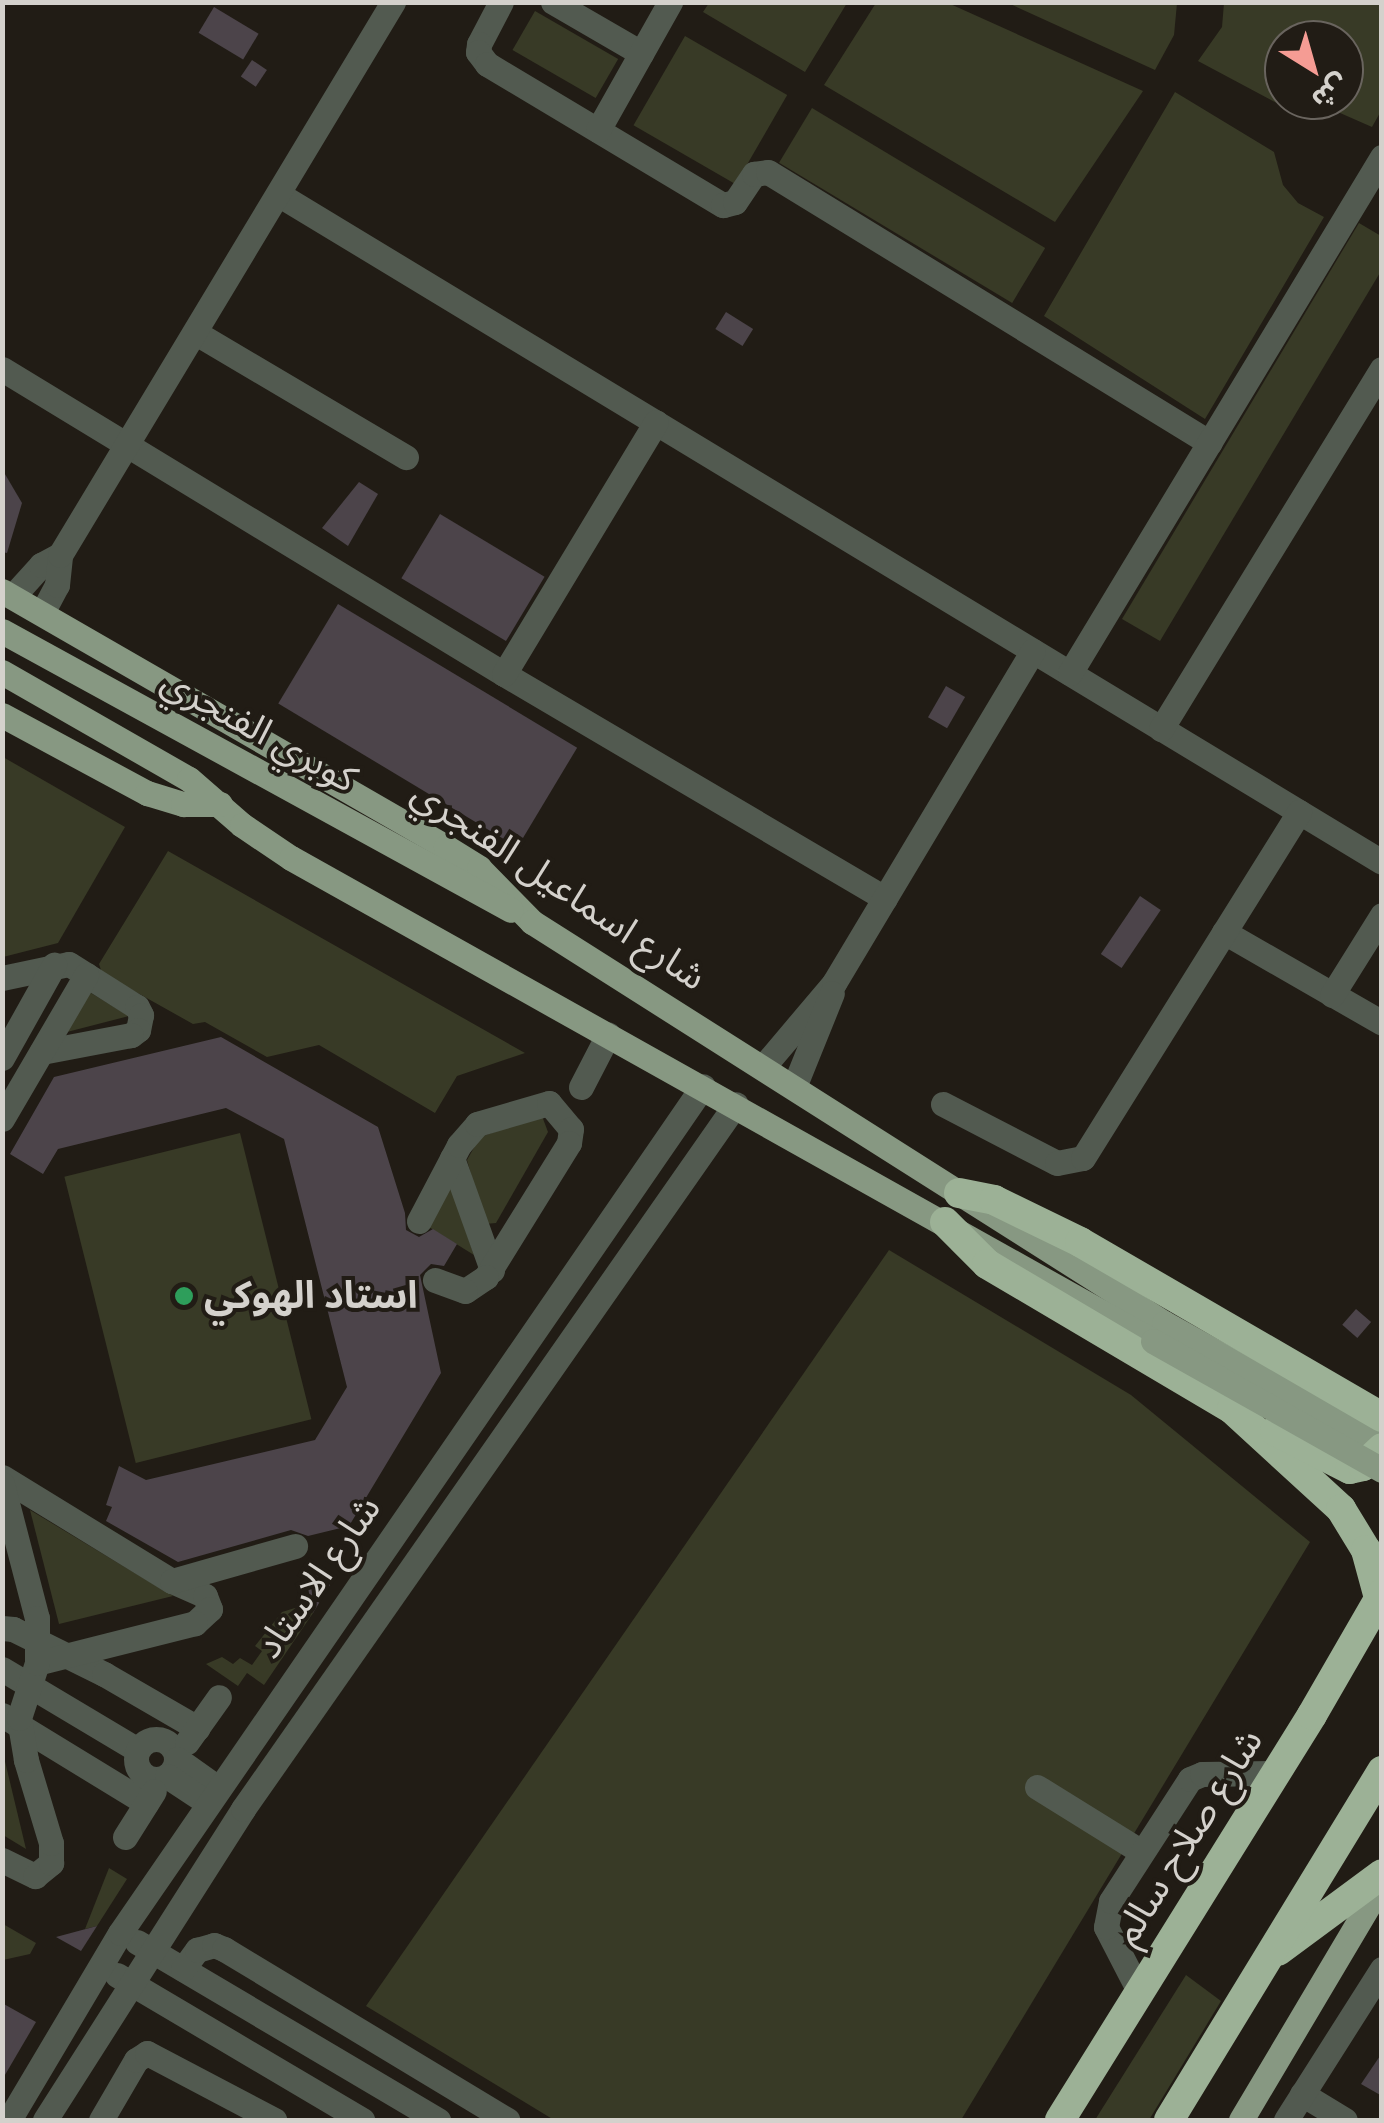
<!DOCTYPE html>
<meta charset="utf-8">
<style>
body{margin:0}
#map{position:relative;width:1384px;height:2123px;overflow:hidden;background:#211c15;font-family:Figtree,"Noto Sans Arabic",sans-serif}
div>[style]{position:absolute}
.green>*{inset:0;background:#383a26;transform-origin:0 0}
.building>*{inset:0;background:#4c444a;transform-origin:0 0}
.minor>*{height:25px;margin:-12.5px;padding:0 12.5px;transform-origin:12.5px;border-radius:12.5px;background:#525a50}
.minor>.ring{margin:-12.5px;padding:0;box-sizing:content-box;background:none;border:25px solid #525a50;border-radius:50%}
.major>*{height:25px;margin:-12.5px;padding:0 12.5px;transform-origin:12.5px;border-radius:12.5px;background:#879882}
.highway>*{height:30px;margin:-15px;padding:0 15px;transform-origin:15px;border-radius:15px;background:#9cb196}
.minor-bridge>*{height:25px;margin:-12.5px;padding:0 12.5px;transform-origin:12.5px;border-radius:12.5px;background:#525a50}
.major-bridge>*{height:25px;margin:-12.5px;padding:0 12.5px;transform-origin:12.5px;border-radius:12.5px;background:#879882}
.dots>*{width:28px;height:28px;translate:-50% -50%;box-sizing:border-box;border:5px solid #211c15;border-radius:50%}
span{translate:-50% -50%;white-space:nowrap;text-align:center;line-height:1.15;-webkit-text-stroke:8px #211c15;paint-order:stroke}
.street-label{font-size:38px;color:#d4d1cc}
.poi-label{font-size:38px;color:#d4d1cc;font-weight:700}
.left{translate:0 -50%;text-align:left}
.frame{position:absolute;inset:0;border:5px solid #d4d1cc;pointer-events:none}
.north{position:absolute;left:1264px;top:20px;width:100px;height:100px;box-sizing:border-box;background:#211c15;border:2px solid #69645e;border-radius:50%;rotate:143deg;font-size:28px;font-weight:700;line-height:40px;text-align:center;color:#d4d1cc}
.north::after{content:'';display:block;margin:auto;width:35px;height:45px;background:#f59c94;clip-path:polygon(50% 0,100% 100%,50% 72%,0 100%)}
</style>
<div id="map">
<div class="green">
<i style="clip-path:polygon(709px 3px,709px 2px,847px 3px,805px 72px,703px 12px)"></i>
<i style="clip-path:polygon(948px 3px,1143px 91px,1055px 222px,824px 85px,876px 3px)"></i>
<i style="clip-path:polygon(1008px 3px,1177px 3px,1174px 35px,1155px 70px)"></i>
<i style="clip-path:polygon(evenodd,1224px 3px,1381px 3px,1381px 111px,1372px 127px,1331px 109px,1301px 116px,1198px 61px,1222px 27px,1224px 3px,1284px 40px,1344px 40px,1344px 100px,1284px 100px,1284px 40px)"></i>
<i style="left:535px;top:11px;width:96px;height:45px;rotate:30deg"></i>
<i style="left:685px;top:36px;width:118px;height:103px;rotate:30deg"></i>
<i style="clip-path:polygon(1175px 92px,1274px 152px,1283px 185px,1298px 203px,1324px 217px,1205px 419px,1044px 316px)"></i>
<i style="left:812px;top:108px;width:272px;height:64px;rotate:31deg"></i>
<i style="clip-path:polygon(1359px 223px,1381px 236px,1381px 271px,1160px 641px,1122px 619px)"></i>
<i style="clip-path:polygon(3px 757px,125px 827px,58px 943px,3px 957px)"></i>
<i style="clip-path:polygon(168px 851px,525px 1053px,457px 1076px,435px 1113px,319px 1045px,267px 1057px,205px 1022px,193px 1024px,102px 973px,99px 964px)"></i>
<i style="clip-path:polygon(89px 992px,91px 993px,129px 1016px,67px 1032px)"></i>
<i style="clip-path:polygon(542px 1116px,548px 1132px,496px 1223px,485px 1224px,467px 1160px,480px 1137px)"></i>
<i style="left:240px;top:1133px;width:295px;height:181px;rotate:76deg"></i>
<i style="clip-path:polygon(449px 1181px,474px 1255px,424px 1224px)"></i>
<i style="clip-path:polygon(889px 1250px,1131px 1395px,1310px 1542px,961px 2120px,554px 2120px,366px 2006px)"></i>
<i style="clip-path:polygon(30px 1510px,173px 1596px,59px 1624px)"></i>
<i style="clip-path:polygon(311px 1603px,313px 1613px,264px 1685px,247px 1673px,238px 1686px,206px 1664px,222px 1657px,233px 1664px,240px 1658px,252px 1665px,262px 1651px,255px 1646px,282px 1612px)"></i>
<i style="clip-path:polygon(2px 1753px,3px 1753px,26px 1849px,3px 1835px)"></i>
<i style="clip-path:polygon(109px 1868px,127px 1879px,97px 1926px,85px 1929px)"></i>
<i style="clip-path:polygon(3px 1924px,36px 1943px,30px 1954px,3px 1960px)"></i>
<i style="clip-path:polygon(1186px 1975px,1221px 2001px,1149px 2120px,1095px 2120px)"></i>
</div>
<div class="building">
<i style="left:214px;top:7px;width:52px;height:30px;rotate:31deg"></i>
<i style="left:252px;top:60px;width:18px;height:20px;rotate:34deg"></i>
<i style="left:726px;top:312px;width:32px;height:20px;rotate:32deg"></i>
<i style="clip-path:polygon(2px 469px,22px 503px,7px 553px,2px 552px)"></i>
<i style="clip-path:polygon(359px 482px,378px 494px,348px 546px,322px 528px)"></i>
<i style="left:440px;top:514px;width:122px;height:75px;rotate:31deg"></i>
<i style="left:338px;top:604px;width:279px;height:116px;rotate:31deg"></i>
<i style="left:946px;top:686px;width:22px;height:36px;rotate:30deg"></i>
<i style="left:1140px;top:896px;width:25px;height:70px;rotate:34deg"></i>
<i style="clip-path:polygon(221px 1037px,378px 1127px,405px 1213px,406px 1230px,419px 1237px,433px 1229px,457px 1244px,444px 1266px,431px 1264px,420px 1275px,441px 1373px,349px 1526px,308px 1536px,291px 1530px,178px 1562px,106px 1521px,112px 1507px,106px 1505px,119px 1466px,146px 1480px,315px 1440px,347px 1387px,284px 1139px,226px 1108px,58px 1149px,43px 1174px,10px 1154px,54px 1077px)"></i>
<i style="left:1356px;top:1309px;width:20px;height:21px;rotate:41deg"></i>
<i style="clip-path:polygon(305px 1567px,330px 1585px,313px 1613px,308px 1588px)"></i>
<i style="clip-path:polygon(97px 1926px,81px 1951px,56px 1937px)"></i>
<i style="clip-path:polygon(2px 2003px,36px 2022px,2px 2080px)"></i>
<i style="clip-path:polygon(1382px 2053px,1382px 2096px,1361px 2084px)"></i>
</div>
<div class="minor">
<i style="left:501px;top:2px;width:47px;rotate:117.6deg"></i>
<i style="left:479px;top:44px;width:8px;rotate:97deg"></i>
<i style="left:478px;top:52px;width:15px;rotate:53deg"></i>
<i style="left:487px;top:64px;width:275px;rotate:30.9deg"></i>
<i style="left:723px;top:205px;width:12px;rotate:-14deg"></i>
<i style="left:735px;top:202px;width:34px;rotate:-56deg"></i>
<i style="left:754px;top:174px;width:14px;rotate:-8deg"></i>
<i style="left:768px;top:172px;width:518px;rotate:31.51deg"></i>
<i style="left:553px;top:2px;width:102px;rotate:30.1deg"></i>
<i style="left:598px;top:130px;width:147px;rotate:-60.6deg"></i>
<i style="left:278px;top:194px;width:1290px;rotate:31.18deg"></i>
<i style="left:196px;top:333px;width:244px;rotate:30.6deg"></i>
<i style="left:2px;top:369px;width:587px;rotate:31.28deg"></i>
<i style="left:504px;top:674px;width:442px;rotate:30.5deg"></i>
<i style="left:13px;top:596px;width:42px;rotate:-47.9deg"></i>
<i style="left:41px;top:565px;width:21px;rotate:-28deg"></i>
<i style="left:42px;top:613px;width:32px;rotate:-62deg"></i>
<i style="left:57px;top:585px;width:30px;rotate:-84deg"></i>
<i style="left:60px;top:555px;width:646px;rotate:-58.94deg"></i>
<i style="left:1070px;top:673px;width:603px;rotate:-58.84deg"></i>
<i style="left:504px;top:674px;width:294px;rotate:-58.9deg"></i>
<i style="left:1161px;top:729px;width:422px;rotate:-58.5deg"></i>
<i style="left:1224px;top:932px;width:182px;rotate:29.9deg"></i>
<i style="left:2px;top:978px;width:68px;rotate:-11.8deg"></i>
<i style="left:69px;top:964px;width:80px;rotate:32.3deg"></i>
<i style="left:137px;top:1007px;width:9px;rotate:63deg"></i>
<i style="left:141px;top:1015px;width:15px;rotate:101deg"></i>
<i style="left:138px;top:1030px;width:9px;rotate:144deg"></i>
<i style="left:131px;top:1035px;width:91px;rotate:169.2deg"></i>
<i style="left:1332px;top:995px;width:94px;rotate:-58deg"></i>
<i style="left:2px;top:1058px;width:107px;rotate:-60.8deg"></i>
<i style="left:763px;top:1067px;width:110px;rotate:-49.8deg"></i>
<i style="left:834px;top:983px;width:387px;rotate:-59.1deg"></i>
<i style="left:581px;top:1087px;width:59px;rotate:-62.6deg"></i>
<i style="left:794px;top:1087px;width:101px;rotate:-68deg"></i>
<i style="left:943px;top:1104px;width:128px;rotate:27.4deg"></i>
<i style="left:1057px;top:1163px;width:26px;rotate:-11deg"></i>
<i style="left:1083px;top:1158px;width:408px;rotate:-58deg"></i>
<i style="left:2px;top:1119px;width:167px;rotate:-59.7deg"></i>
<i style="left:452px;top:1158px;width:119px;rotate:70.3deg"></i>
<i style="left:419px;top:1221px;width:86px;rotate:-62.2deg"></i>
<i style="left:459px;top:1145px;width:28px;rotate:-49deg"></i>
<i style="left:477px;top:1124px;width:75px;rotate:-16.3deg"></i>
<i style="left:549px;top:1103px;width:34px;rotate:50deg"></i>
<i style="left:571px;top:1129px;width:14px;rotate:98deg"></i>
<i style="left:569px;top:1143px;width:158px;rotate:121.8deg"></i>
<i style="left:486px;top:1277px;width:25px;rotate:146deg"></i>
<i style="left:465px;top:1291px;width:32px;rotate:-160deg"></i>
<i style="left:2px;top:1477px;width:199px;rotate:31.5deg"></i>
<i style="left:172px;top:1581px;width:36px;rotate:24deg"></i>
<i style="left:205px;top:1596px;width:14px;rotate:69deg"></i>
<i style="left:210px;top:1609px;width:21px;rotate:137deg"></i>
<i style="left:2px;top:1484px;width:138px;rotate:75.4deg"></i>
<i style="left:172px;top:1581px;width:128px;rotate:-15.9deg"></i>
<i style="left:2px;top:1628px;width:11px;rotate:5deg"></i>
<i style="left:13px;top:1629px;width:102px;rotate:26.3deg"></i>
<i style="left:104px;top:1674px;width:108px;rotate:30.1deg"></i>
<i style="left:2px;top:1669px;width:158px;rotate:30.8deg"></i>
<i style="left:2px;top:1715px;width:169px;rotate:31.4deg"></i>
<i class="ring" style="left:136px;top:1739px;width:15px;height:15px"></i>
<i style="left:187px;top:1742px;width:55px;rotate:-54.6deg"></i>
<i style="left:177px;top:1759px;width:50px;rotate:35.3deg"></i>
<i style="left:167px;top:1776px;width:49px;rotate:33.4deg"></i>
<i style="left:1037px;top:1787px;width:123px;rotate:31.8deg"></i>
<i style="left:125px;top:1837px;width:54px;rotate:-57.8deg"></i>
<i style="left:2px;top:1860px;width:37px;rotate:26deg"></i>
<i style="left:35px;top:1876px;width:21px;rotate:-39deg"></i>
<i style="left:51px;top:1863px;width:20px;rotate:-90deg"></i>
<i style="left:51px;top:1843px;width:87px;rotate:-106.8deg"></i>
<i style="left:137px;top:1942px;width:350px;rotate:30.6deg"></i>
<i style="left:183px;top:1969px;width:24px;rotate:-54deg"></i>
<i style="left:197px;top:1950px;width:18px;rotate:-16deg"></i>
<i style="left:214px;top:1945px;width:11px;rotate:22deg"></i>
<i style="left:224px;top:1949px;width:331px;rotate:31.1deg"></i>
<i style="left:117px;top:1975px;width:285px;rotate:30.6deg"></i>
<i style="left:1139px;top:1991px;width:72px;rotate:-117.3deg"></i>
<i style="left:1106px;top:1927px;width:26px;rotate:-79deg"></i>
<i style="left:1111px;top:1901px;width:145px;rotate:-57.1deg"></i>
<i style="left:1190px;top:1779px;width:13px;rotate:-23deg"></i>
<i style="left:1202px;top:1774px;width:74px;rotate:-0.8deg"></i>
<i style="left:1302px;top:2094px;width:50px;rotate:31.2deg"></i>
<i style="left:9px;top:2120px;width:217px;rotate:-59.3deg"></i>
<i style="left:120px;top:1933px;width:1028px;rotate:-55.46deg"></i>
<i style="left:45px;top:2120px;width:369px;rotate:-57.5deg"></i>
<i style="left:243px;top:1809px;width:860px;rotate:-55.04deg"></i>
<i style="left:101px;top:2120px;width:69px;rotate:-59.7deg"></i>
<i style="left:136px;top:2060px;width:13px;rotate:-32deg"></i>
<i style="left:147px;top:2053px;width:144px;rotate:27.8deg"></i>
<i style="left:1286px;top:2120px;width:179px;rotate:-57.6deg"></i>
</div>
<div class="major">
<i style="left:2px;top:591px;width:513px;rotate:29.97deg"></i>
<i style="left:446px;top:847px;width:39px;rotate:32deg"></i>
<i style="left:479px;top:868px;width:76px;rotate:45.5deg"></i>
<i style="left:532px;top:922px;width:748px;rotate:32.39deg"></i>
<i style="left:1164px;top:1323px;width:250px;rotate:29.2deg"></i>
<i style="left:2px;top:631px;width:580px;rotate:28.73deg"></i>
<i style="left:2px;top:672px;width:215px;rotate:29.8deg"></i>
<i style="left:189px;top:779px;width:70px;rotate:41deg"></i>
<i style="left:242px;top:825px;width:59px;rotate:34deg"></i>
<i style="left:291px;top:858px;width:988px;rotate:29.26deg"></i>
<i style="left:2px;top:715px;width:165px;rotate:28.3deg"></i>
<i style="left:147px;top:793px;width:38px;rotate:17deg"></i>
<i style="left:183px;top:804px;width:37px"></i>
<i style="left:1241px;top:2120px;width:276px;rotate:-59.3deg"></i>
</div>
<div class="highway">
<i style="left:959px;top:1193px;width:36px;rotate:11deg"></i>
<i style="left:994px;top:1200px;width:96px;rotate:26deg"></i>
<i style="left:1080px;top:1242px;width:349px;rotate:30.1deg"></i>
<i style="left:945px;top:1222px;width:59px;rotate:45deg"></i>
<i style="left:987px;top:1264px;width:285px;rotate:30.6deg"></i>
<i style="left:1232px;top:1409px;width:148px;rotate:42.5deg"></i>
<i style="left:1341px;top:1509px;width:48px;rotate:58.6deg"></i>
<i style="left:1366px;top:1550px;width:50px;rotate:74.8deg"></i>
<i style="left:1275px;top:1431px;width:84px;rotate:26.9deg"></i>
<i style="left:1350px;top:1469px;width:13px;rotate:-13deg"></i>
<i style="left:1363px;top:1466px;width:26px;rotate:-43deg"></i>
<i style="left:1278px;top:1951px;width:129px;rotate:-36.5deg"></i>
<i style="left:1060px;top:2120px;width:477px;rotate:-58.1deg"></i>
<i style="left:1312px;top:1715px;width:140px;rotate:-60deg"></i>
<i style="left:1169px;top:2120px;width:409px;rotate:-58.6deg"></i>
</div>
<div class="minor-bridge">
<i style="left:37px;top:1663px;width:163px;rotate:-14.2deg"></i>
<i style="left:26px;top:1760px;width:43px;rotate:-99.5deg"></i>
<i style="left:19px;top:1718px;width:58px;rotate:-71.9deg"></i>
<i style="left:37px;top:1663px;width:45px;rotate:-90deg"></i>
</div>
<div class="major-bridge">
<i style="left:1153px;top:1341px;width:263px;rotate:29.4deg"></i>
</div>
<div class="dots">
<i style="left:184px;top:1296px;background:#2e9e5b"></i>
</div>
<div class="street-label">
<span style="left:259px;top:730px;rotate:29deg">كوبري الفنجري</span>
<span style="left:559px;top:885px;rotate:34deg">شارع اسماعيل الفنجري</span>
<span style="left:318px;top:1577px;rotate:-55deg">شارع الاستاد</span>
<span style="left:1188px;top:1837px;rotate:-58deg">شارع صلاح سالم</span>
</div>
<div class="poi-label">
<span class="left" style="left:204px;top:1296px">استاد الهوكي</span>
</div>
<div class="frame"></div>
<div class="north">ش</div>
</div>
